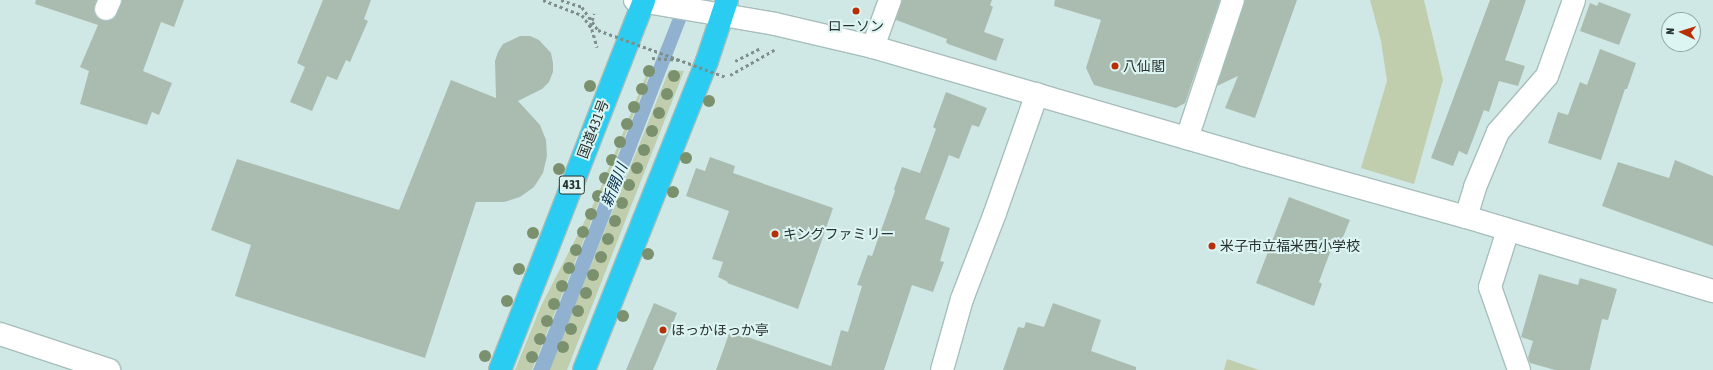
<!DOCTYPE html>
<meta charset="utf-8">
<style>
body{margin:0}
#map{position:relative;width:1713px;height:370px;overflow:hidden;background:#d0e8e5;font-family:"Asap Condensed","Noto Sans JP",sans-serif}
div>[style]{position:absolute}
.green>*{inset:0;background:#c0cead}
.water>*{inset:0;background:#91b1d0}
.building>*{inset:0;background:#aabcb0}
.path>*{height:2.5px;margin-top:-1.25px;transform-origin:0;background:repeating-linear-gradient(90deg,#7d8e8b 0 3px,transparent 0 6px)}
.roads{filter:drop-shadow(1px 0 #a7bebb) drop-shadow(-1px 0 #a7bebb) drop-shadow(0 1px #a7bebb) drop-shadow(0 -1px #a7bebb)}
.minor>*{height:22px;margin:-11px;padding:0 11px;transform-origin:11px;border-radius:11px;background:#fff}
.highway>*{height:22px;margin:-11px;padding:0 11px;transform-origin:11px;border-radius:11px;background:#2acdf1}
.path-bridge>*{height:2.5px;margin-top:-1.25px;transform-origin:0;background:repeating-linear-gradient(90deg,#7d8e8b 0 3px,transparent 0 6px)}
.trees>*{width:12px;height:12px;margin:-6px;border-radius:50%;background:#7b916d}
.dots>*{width:11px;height:11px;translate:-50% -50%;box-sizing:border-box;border:2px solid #ddf5f2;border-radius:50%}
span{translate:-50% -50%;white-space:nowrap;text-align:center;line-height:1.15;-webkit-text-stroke:4px #ddf5f2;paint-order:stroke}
.shield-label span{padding:1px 3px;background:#ddf5f2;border:1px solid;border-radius:3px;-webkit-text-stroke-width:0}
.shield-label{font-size:13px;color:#283230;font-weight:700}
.poi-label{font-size:14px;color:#283230}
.left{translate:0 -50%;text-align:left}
.street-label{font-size:14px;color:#283230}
.water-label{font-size:15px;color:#0a304f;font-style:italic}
.north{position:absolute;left:1661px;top:12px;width:40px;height:40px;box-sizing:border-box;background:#ddf5f2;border:1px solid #95a7a4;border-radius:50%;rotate:274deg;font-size:11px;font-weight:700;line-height:16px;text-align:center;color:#283230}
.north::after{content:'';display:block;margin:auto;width:14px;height:18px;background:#b82e05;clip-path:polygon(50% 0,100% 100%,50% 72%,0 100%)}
</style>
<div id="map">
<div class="green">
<i style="clip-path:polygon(1370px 0,1424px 0,1443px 80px,1414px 184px,1361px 168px,1387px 81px,1381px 41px)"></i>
<i style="clip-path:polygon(649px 68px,652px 68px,532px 370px,515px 370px,541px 306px,597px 197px)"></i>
<i style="clip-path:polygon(669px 70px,684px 71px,567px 370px,549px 370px)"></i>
<i style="clip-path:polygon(1227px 359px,1259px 370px,1224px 370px)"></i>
</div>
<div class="water">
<i style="clip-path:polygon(680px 0,694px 0,550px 370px,533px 370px)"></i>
</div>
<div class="building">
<i style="clip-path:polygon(36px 0,96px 0,94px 10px,96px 16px,101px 20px,107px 21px,113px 19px,117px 14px,122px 0,184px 0,174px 27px,161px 22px,143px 71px,172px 83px,159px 115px,152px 112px,147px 125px,80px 104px,89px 71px,80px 67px,98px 25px,35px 4px)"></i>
<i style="clip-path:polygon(323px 0,371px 0,364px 19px,368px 21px,350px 62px,346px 60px,337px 80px,327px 76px,312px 111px,290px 102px,305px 67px,297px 63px)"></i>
<i style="clip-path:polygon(902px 0,992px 0,990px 5px,993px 7px,984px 32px,1004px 39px,996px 61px,948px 44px,946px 42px,947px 39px,896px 20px)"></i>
<i style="clip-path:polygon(1055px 0,1220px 0,1185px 103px,1176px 108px,1094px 85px,1086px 68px,1101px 20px,1054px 6px)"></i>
<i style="clip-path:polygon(1245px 0,1297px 0,1255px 118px,1225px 108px,1238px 76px,1217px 86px)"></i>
<i style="clip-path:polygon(1490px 0,1526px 0,1505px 60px,1525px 66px,1518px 86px,1499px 81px,1489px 112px,1484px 110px,1467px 155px,1459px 151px,1453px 166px,1431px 158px)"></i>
<i style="clip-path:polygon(1599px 2px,1631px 14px,1619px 45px,1580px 31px,1590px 3px,1597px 6px)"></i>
<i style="clip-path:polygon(520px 36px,530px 36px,539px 40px,551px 53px,553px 63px,553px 72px,549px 82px,542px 89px,518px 101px,540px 125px,546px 140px,547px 156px,543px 173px,534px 187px,520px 197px,504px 202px,476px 202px,425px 358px,235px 296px,251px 245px,211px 230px,237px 159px,399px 210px,451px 80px,496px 98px,495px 61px,498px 52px,503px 44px)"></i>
<i style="clip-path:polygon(1600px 49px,1636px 63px,1627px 89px,1625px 89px,1601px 160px,1548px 143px,1558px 112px,1568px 115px,1580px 82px,1587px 85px)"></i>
<i style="clip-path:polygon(946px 92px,987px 108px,979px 127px,972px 125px,959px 159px,949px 155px,925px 219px,950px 228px,940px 261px,944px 262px,933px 292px,912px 285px,884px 370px,716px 370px,730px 331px,831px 366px,841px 330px,848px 332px,862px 286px,857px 285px,868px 255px,872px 256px,895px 191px,894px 189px,902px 167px,920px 173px,936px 129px,933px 127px)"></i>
<i style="clip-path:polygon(710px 157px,735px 166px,733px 173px,833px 208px,798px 309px,727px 283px,728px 282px,718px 277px,723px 262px,712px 259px,729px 211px,686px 196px,696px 168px,705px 171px)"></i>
<i style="clip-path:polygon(1675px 160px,1713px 176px,1713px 246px,1602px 206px,1618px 162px,1669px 178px)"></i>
<i style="clip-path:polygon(1289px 197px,1350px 220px,1341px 242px,1335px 239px,1319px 282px,1322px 284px,1314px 306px,1256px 283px)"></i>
<i style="clip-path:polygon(1539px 274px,1578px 285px,1580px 278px,1617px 289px,1608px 320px,1602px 319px,1590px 370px,1555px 370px,1530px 363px,1528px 358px,1533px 341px,1521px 337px)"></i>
<i style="clip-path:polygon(654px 303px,677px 313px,653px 370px,626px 370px)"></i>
<i style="clip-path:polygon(1053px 303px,1101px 320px,1091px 351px,1136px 367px,1136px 370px,1003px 370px,1018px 327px,1024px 328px,1026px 322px,1044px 327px)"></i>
</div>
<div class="path">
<i style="left:543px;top:0;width:42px;rotate:21deg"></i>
<i style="left:582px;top:15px;width:17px;rotate:54deg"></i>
<i style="left:592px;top:29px;width:19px;rotate:74deg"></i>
<i style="left:561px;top:0;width:22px;rotate:18deg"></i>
<i style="left:582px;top:7px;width:28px;rotate:55deg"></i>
<i style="left:590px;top:26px;width:13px;rotate:-72deg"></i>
<i style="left:652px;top:58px;width:29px;rotate:4deg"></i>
<i style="left:735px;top:61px;width:29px;rotate:-27deg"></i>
<i style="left:730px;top:75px;width:51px;rotate:-29.6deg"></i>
</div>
<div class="roads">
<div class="minor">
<i style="left:635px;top:0;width:142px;rotate:9.7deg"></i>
<i style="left:775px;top:24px;width:101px;rotate:13.2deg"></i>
<i style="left:873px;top:47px;width:386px;rotate:16.2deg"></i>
<i style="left:1244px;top:155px;width:230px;rotate:15.6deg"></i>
<i style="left:1466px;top:217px;width:258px;rotate:16.7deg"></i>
<i style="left:106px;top:9px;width:10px;rotate:-66deg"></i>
<i style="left:873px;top:47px;width:50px;rotate:-70.1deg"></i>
<i style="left:1187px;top:138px;width:145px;rotate:-71.6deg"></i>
<i style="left:1466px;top:217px;width:31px;rotate:-73deg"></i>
<i style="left:1475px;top:187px;width:60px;rotate:-67.3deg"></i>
<i style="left:1498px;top:132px;width:74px;rotate:-48.8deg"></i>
<i style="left:1547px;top:76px;width:81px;rotate:-70.4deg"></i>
<i style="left:1508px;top:230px;width:60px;rotate:107.5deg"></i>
<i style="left:1490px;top:287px;width:88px;rotate:70.7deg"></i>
<i style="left:0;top:334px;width:115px;rotate:18.3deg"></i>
<i style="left:942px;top:370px;width:74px;rotate:-74.3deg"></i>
<i style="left:962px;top:299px;width:92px;rotate:-69deg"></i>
<i style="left:995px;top:213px;width:126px;rotate:-70.6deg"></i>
</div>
<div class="highway">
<i style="left:500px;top:370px;width:397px;rotate:-68.7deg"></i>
<i style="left:584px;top:370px;width:333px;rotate:-68.3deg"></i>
<i style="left:707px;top:61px;width:64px;rotate:-71.8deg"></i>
</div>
</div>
<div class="path-bridge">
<i style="left:598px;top:30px;width:136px;rotate:20.2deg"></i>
</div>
<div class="trees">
<i style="left:649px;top:71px"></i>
<i style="left:674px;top:76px"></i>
<i style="left:590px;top:86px"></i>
<i style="left:642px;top:89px"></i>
<i style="left:667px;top:94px"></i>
<i style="left:709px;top:101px"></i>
<i style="left:634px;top:107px"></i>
<i style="left:659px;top:113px"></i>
<i style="left:627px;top:124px"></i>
<i style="left:652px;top:131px"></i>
<i style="left:620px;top:142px"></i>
<i style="left:644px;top:150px"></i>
<i style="left:686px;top:158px"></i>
<i style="left:612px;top:160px"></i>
<i style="left:637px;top:168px"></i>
<i style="left:559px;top:169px"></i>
<i style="left:605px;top:178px"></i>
<i style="left:629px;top:185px"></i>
<i style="left:673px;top:192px"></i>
<i style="left:598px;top:196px"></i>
<i style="left:622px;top:203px"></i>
<i style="left:591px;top:214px"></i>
<i style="left:615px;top:221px"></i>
<i style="left:583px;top:232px"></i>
<i style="left:533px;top:233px"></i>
<i style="left:608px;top:239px"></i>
<i style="left:576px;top:250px"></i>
<i style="left:648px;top:254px"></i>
<i style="left:601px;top:257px"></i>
<i style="left:569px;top:268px"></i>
<i style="left:519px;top:269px"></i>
<i style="left:593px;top:275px"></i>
<i style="left:562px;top:286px"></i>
<i style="left:586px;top:293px"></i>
<i style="left:507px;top:301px"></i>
<i style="left:554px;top:304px"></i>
<i style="left:578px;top:311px"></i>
<i style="left:623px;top:316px"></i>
<i style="left:547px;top:321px"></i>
<i style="left:571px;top:329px"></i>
<i style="left:540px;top:339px"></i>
<i style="left:563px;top:347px"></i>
<i style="left:485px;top:356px"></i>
<i style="left:532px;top:357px"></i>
</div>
<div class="dots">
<i style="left:856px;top:11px;background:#b82e05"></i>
<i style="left:1115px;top:66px;background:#b82e05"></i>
<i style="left:775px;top:234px;background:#b82e05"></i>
<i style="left:1212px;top:246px;background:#b82e05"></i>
<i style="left:663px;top:330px;background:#b82e05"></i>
</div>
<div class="shield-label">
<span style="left:572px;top:185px">431</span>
</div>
<div class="poi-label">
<span style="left:856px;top:26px">ローソン</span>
<span class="left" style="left:1123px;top:66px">八仙閣</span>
<span class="left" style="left:783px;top:234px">キングファミリー</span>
<span class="left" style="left:1220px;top:246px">米子市立福米西小学校</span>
<span class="left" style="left:671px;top:330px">ほっかほっか亭</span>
</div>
<div class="street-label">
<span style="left:593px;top:129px;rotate:-69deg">国道431号</span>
</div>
<div class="water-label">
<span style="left:614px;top:185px;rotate:-68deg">新開川</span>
</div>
<div class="north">N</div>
</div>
